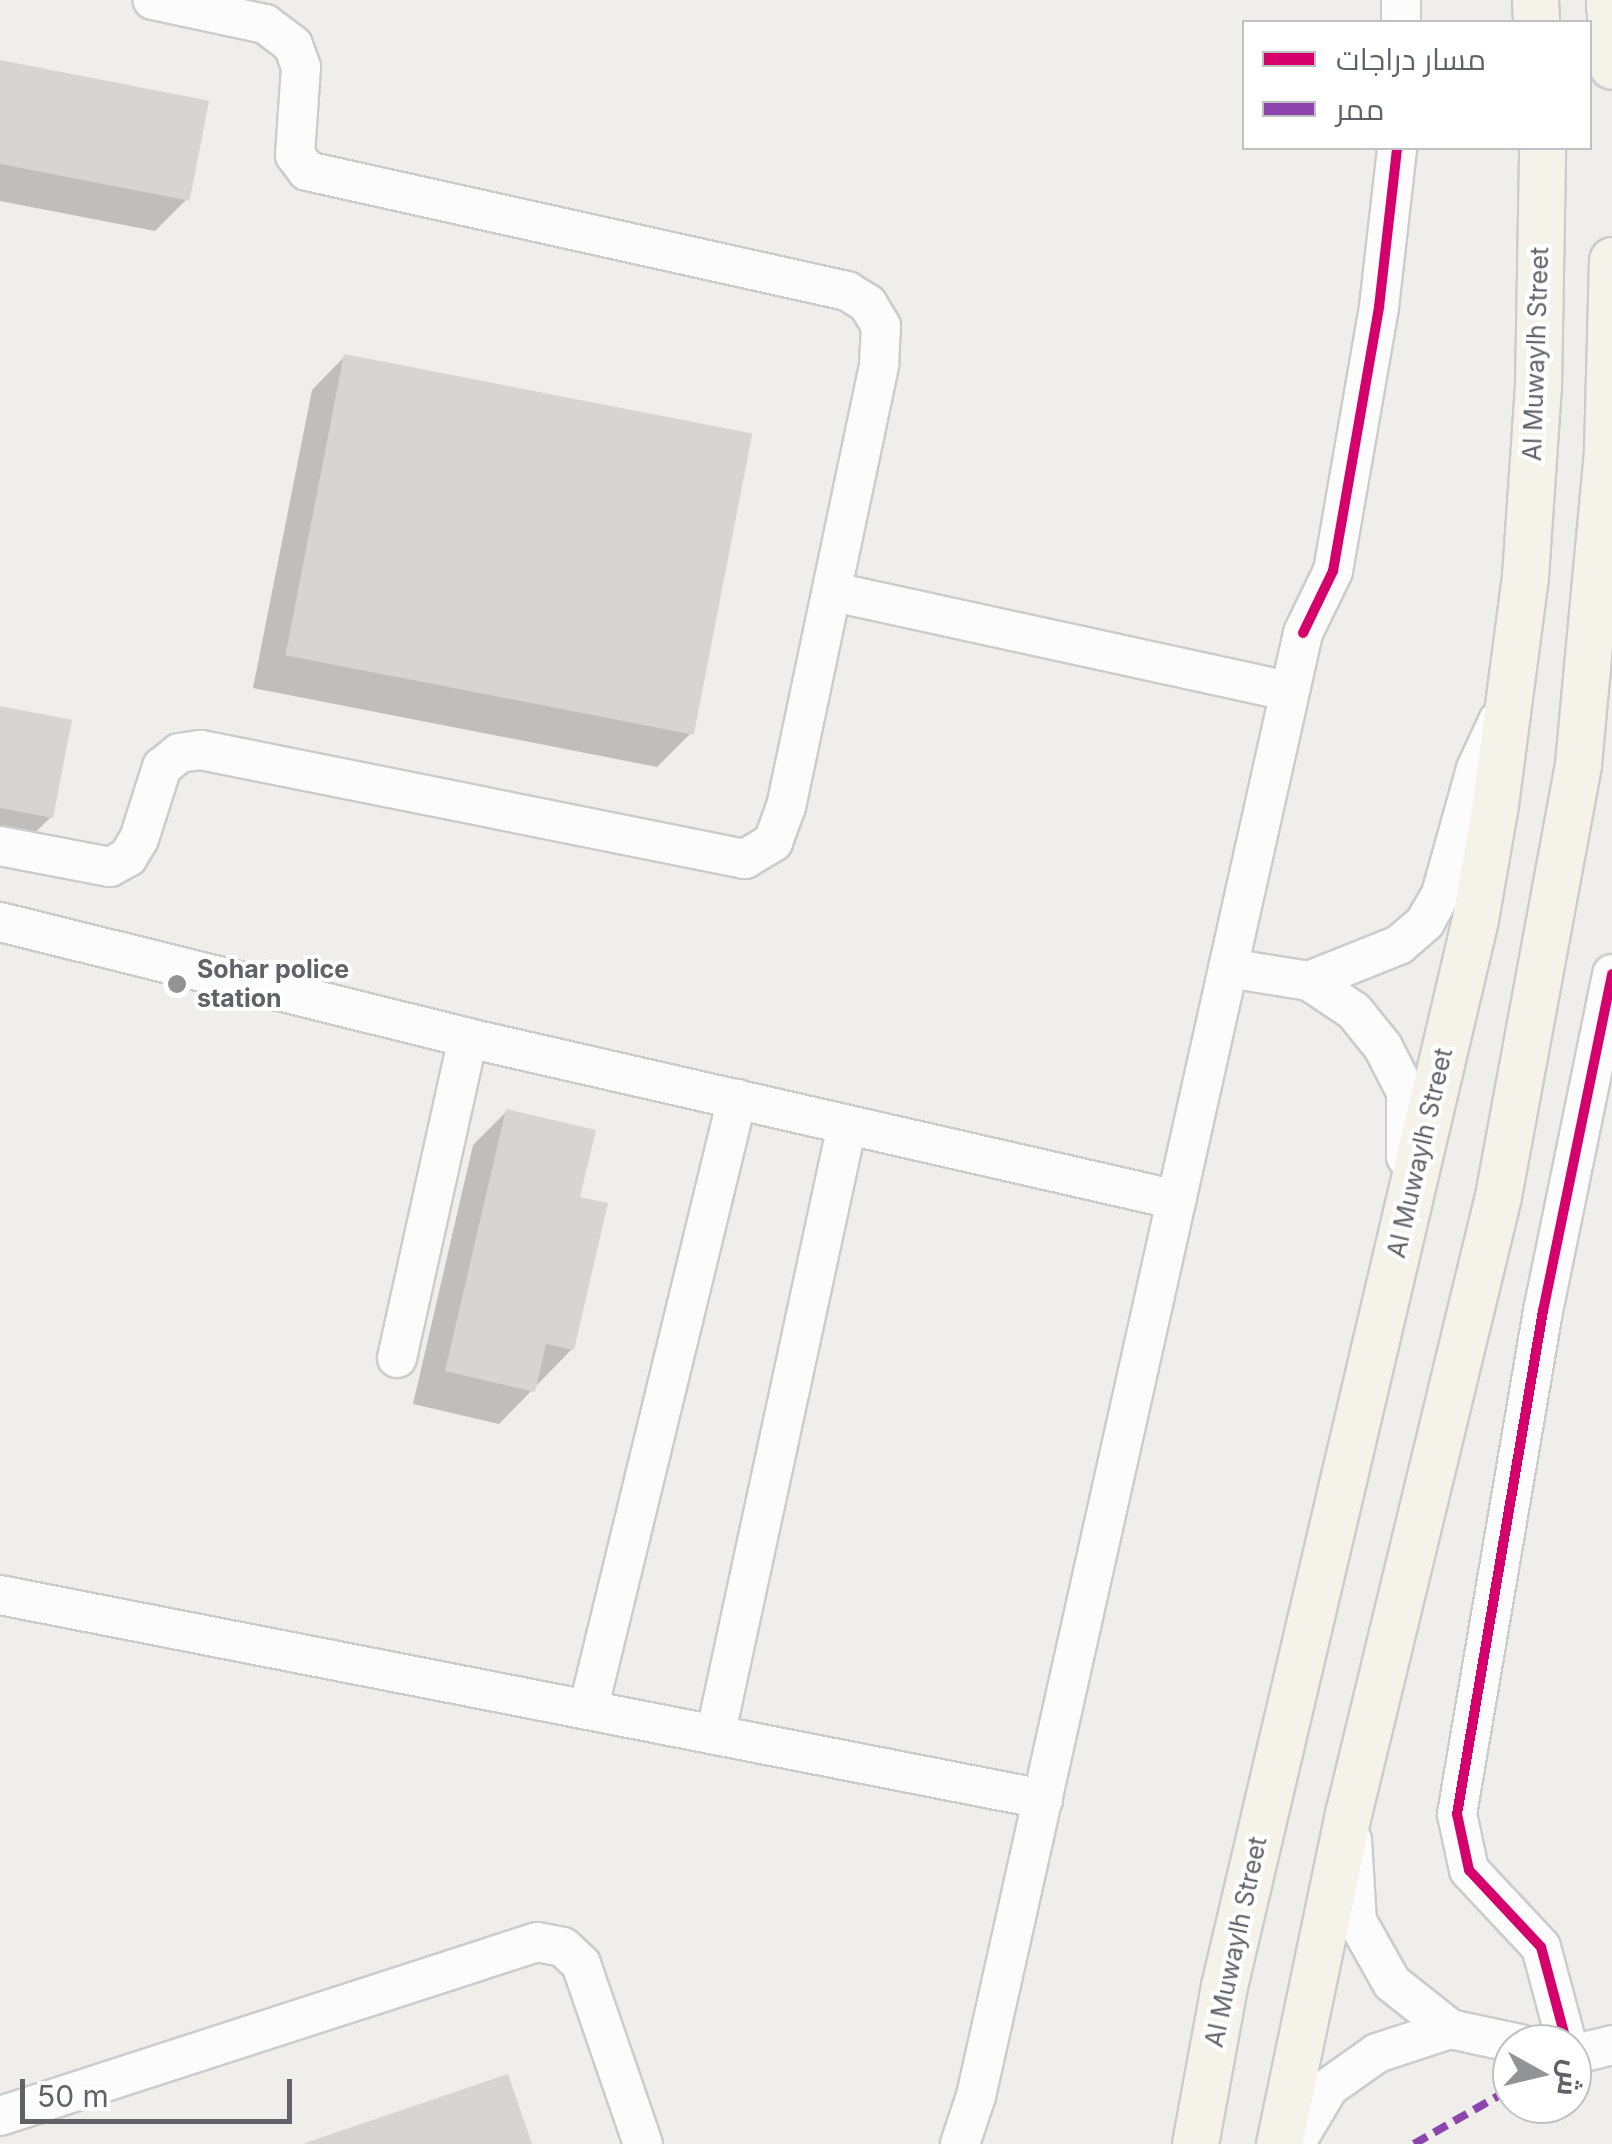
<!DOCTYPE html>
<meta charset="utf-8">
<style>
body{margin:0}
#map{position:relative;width:1612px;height:2144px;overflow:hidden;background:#efeeea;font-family:Inter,Cairo,sans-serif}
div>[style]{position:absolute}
.shadow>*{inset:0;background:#0003}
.building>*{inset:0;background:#d6d5d3;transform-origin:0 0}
.roads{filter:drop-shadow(2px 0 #cbcccc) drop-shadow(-2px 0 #cbcccc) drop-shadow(0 2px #cbcccc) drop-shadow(0 -2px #cbcccc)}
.minor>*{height:38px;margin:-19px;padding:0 19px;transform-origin:19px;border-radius:19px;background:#fdfcfc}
.major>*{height:45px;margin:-22.5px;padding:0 22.5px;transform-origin:22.5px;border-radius:22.5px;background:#f4f2e9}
.quiet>*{height:8px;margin-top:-4px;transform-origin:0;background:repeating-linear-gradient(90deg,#8e44ad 0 15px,transparent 0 23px)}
.cycleway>*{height:10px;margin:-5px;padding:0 5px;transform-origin:5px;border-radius:5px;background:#d6006c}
.dots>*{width:28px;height:28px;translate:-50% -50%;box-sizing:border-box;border:5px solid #fff;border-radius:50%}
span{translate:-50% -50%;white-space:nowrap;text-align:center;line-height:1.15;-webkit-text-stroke:8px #fff;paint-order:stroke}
.street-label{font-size:25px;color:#5f6368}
.poi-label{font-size:25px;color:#5f6368;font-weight:700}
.left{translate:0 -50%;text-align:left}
.legend{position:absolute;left:1242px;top:20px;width:350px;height:130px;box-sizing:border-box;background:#fff;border:2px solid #bfc1c3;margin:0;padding:12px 18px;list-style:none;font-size:30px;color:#5f6368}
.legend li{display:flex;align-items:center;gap:20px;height:50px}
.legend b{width:50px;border:2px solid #bfc1c3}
.north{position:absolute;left:1492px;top:2024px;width:100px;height:100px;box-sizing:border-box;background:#fff;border:2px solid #bfc1c3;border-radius:50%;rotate:98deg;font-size:28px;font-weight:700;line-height:40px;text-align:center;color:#5f6368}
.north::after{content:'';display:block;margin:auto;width:35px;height:45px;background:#919496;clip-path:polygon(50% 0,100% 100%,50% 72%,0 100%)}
.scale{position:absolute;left:20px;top:2079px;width:272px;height:45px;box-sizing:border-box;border:5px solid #5f6368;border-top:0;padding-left:12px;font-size:30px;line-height:35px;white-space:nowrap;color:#5f6368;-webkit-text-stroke:8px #fff;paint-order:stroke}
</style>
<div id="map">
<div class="shadow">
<i style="clip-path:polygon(0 63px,188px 198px,155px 231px,0 201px)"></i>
<i style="clip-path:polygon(345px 356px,691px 733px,657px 767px,253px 688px,312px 390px)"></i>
<i style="clip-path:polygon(0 709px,51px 817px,17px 850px,0 847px)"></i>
<i style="clip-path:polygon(506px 1112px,577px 1199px,572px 1349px,499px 1424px,413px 1404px,473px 1145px)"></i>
</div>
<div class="building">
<i style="left:0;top:60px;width:213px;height:102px;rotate:11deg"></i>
<i style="left:344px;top:354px;width:416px;height:307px;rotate:11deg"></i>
<i style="clip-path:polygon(0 706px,72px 720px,53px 818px,0 808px)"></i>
<i style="clip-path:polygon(506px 1109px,596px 1130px,580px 1197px,608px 1203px,574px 1350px,546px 1344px,535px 1392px,445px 1371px)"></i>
<i style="clip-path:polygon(508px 2074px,532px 2144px,305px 2144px,305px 2143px)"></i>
</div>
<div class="roads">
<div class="minor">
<i style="left:1401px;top:0;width:22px;rotate:90deg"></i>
<i style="left:834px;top:592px;width:466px;rotate:12.3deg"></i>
<i style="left:0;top:846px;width:112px;rotate:10.8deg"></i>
<i style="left:110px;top:867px;width:21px;rotate:-29deg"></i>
<i style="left:128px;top:857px;width:21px;rotate:-59deg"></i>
<i style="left:139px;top:839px;width:76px;rotate:-72.3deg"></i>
<i style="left:162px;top:767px;width:22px;rotate:-39deg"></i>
<i style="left:179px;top:753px;width:22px;rotate:-8deg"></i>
<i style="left:201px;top:750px;width:555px;rotate:11.33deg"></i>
<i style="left:745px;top:859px;width:33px;rotate:-31deg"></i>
<i style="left:773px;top:842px;width:37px;rotate:-70deg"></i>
<i style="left:786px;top:807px;width:453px;rotate:-78.1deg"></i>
<i style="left:879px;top:364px;width:38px;rotate:-87deg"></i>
<i style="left:881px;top:326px;width:26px;rotate:-121deg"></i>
<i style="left:868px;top:304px;width:25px;rotate:-148deg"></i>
<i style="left:847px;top:291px;width:553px;rotate:-167.47deg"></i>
<i style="left:307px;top:171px;width:20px;rotate:-127deg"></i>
<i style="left:295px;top:155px;width:88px;rotate:-86.1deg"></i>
<i style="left:301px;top:67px;width:23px;rotate:-110deg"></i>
<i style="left:293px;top:45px;width:35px;rotate:-143deg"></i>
<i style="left:265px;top:24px;width:115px;rotate:-167.9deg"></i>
<i style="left:0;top:922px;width:482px;rotate:13.9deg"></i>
<i style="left:468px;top:1038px;width:727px;rotate:12.87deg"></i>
<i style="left:1228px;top:968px;width:82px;rotate:9.1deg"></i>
<i style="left:1309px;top:981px;width:54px;rotate:33.7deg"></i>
<i style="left:1354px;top:1011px;width:46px;rotate:51.1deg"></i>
<i style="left:1383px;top:1047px;width:51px;rotate:62.9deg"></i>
<i style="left:1406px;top:1092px;width:65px;rotate:90deg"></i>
<i style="left:1309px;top:981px;width:97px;rotate:-21.8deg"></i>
<i style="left:1399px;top:945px;width:35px;rotate:-41deg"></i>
<i style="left:1425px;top:922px;width:32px;rotate:-60deg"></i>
<i style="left:1441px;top:894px;width:130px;rotate:-74.4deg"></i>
<i style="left:1476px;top:769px;width:53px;rotate:-65.4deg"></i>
<i style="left:397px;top:1358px;width:328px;rotate:-77.5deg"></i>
<i style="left:0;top:1595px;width:1063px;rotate:11.07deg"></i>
<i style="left:589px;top:1706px;width:625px;rotate:-76.3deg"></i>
<i style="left:716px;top:1732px;width:621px;rotate:-77.82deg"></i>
<i style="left:1352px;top:1840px;width:81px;rotate:86.5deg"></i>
<i style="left:1357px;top:1921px;width:71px;rotate:60.6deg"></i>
<i style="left:1392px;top:1983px;width:74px;rotate:38.4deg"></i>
<i style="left:1450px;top:2029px;width:72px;rotate:12.1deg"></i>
<i style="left:1567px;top:2044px;width:100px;rotate:-105deg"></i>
<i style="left:1541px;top:1947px;width:105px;rotate:-133.1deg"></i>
<i style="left:1469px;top:1870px;width:57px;rotate:-102.1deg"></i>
<i style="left:1457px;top:1814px;width:510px;rotate:-80.3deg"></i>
<i style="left:1543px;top:1311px;width:344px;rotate:-78.4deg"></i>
<i style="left:1572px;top:2055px;width:41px;rotate:-14deg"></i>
<i style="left:0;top:2116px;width:564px;rotate:-17.95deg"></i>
<i style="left:537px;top:1942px;width:26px;rotate:11deg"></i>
<i style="left:563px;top:1947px;width:25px;rotate:43deg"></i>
<i style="left:581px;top:1964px;width:190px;rotate:71deg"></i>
<i style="left:960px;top:2144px;width:51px;rotate:-71.6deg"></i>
<i style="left:976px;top:2096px;width:1499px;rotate:-77.4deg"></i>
<i style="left:1303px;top:633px;width:69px;rotate:-64.2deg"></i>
<i style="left:1333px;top:571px;width:268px;rotate:-80.1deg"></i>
<i style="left:1379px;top:307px;width:160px;rotate:-83.5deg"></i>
<i style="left:1295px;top:2144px;width:66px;rotate:-59.2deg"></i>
<i style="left:1329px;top:2087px;width:59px;rotate:-35.3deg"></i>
<i style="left:1377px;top:2053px;width:77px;rotate:-18.2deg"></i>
</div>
<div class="major">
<i style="left:1535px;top:0;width:22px;rotate:87deg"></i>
<i style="left:1609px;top:0;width:66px;rotate:87.4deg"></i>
<i style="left:1195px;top:2144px;width:161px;rotate:-79.6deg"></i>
<i style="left:1224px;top:1986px;width:1096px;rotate:-76.76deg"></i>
<i style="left:1475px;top:919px;width:117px;rotate:-80.1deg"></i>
<i style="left:1495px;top:804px;width:230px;rotate:-82.5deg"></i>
<i style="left:1525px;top:576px;width:190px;rotate:-86.1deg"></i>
<i style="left:1538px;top:386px;width:238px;rotate:-89deg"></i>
<i style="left:1279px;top:2144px;width:341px;rotate:-78.2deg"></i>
<i style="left:1349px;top:1810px;width:632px;rotate:-76.36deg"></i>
<i style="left:1498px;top:1196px;width:439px;rotate:-79.5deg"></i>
<i style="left:1578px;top:764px;width:314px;rotate:-84.7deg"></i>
<i style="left:1607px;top:451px;width:191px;rotate:-88.5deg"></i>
</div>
</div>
<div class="quiet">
<i style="left:1414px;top:2144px;width:113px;rotate:-29.7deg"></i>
</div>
<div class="cycleway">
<i style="left:1303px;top:633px;width:69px;rotate:-64.2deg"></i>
<i style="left:1333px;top:571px;width:268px;rotate:-80.1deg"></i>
<i style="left:1379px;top:307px;width:160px;rotate:-83.5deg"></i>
<i style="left:1567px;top:2044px;width:100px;rotate:-105deg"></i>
<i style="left:1541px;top:1947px;width:105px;rotate:-133.1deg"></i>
<i style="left:1469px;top:1870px;width:57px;rotate:-102.1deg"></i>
<i style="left:1457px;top:1814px;width:510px;rotate:-80.3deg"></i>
<i style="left:1543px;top:1311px;width:344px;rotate:-78.4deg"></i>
</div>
<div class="dots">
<i style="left:177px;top:984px;background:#919496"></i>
</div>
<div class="street-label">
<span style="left:1536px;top:354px;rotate:-88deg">Al Muwaylh Street</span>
<span style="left:1420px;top:1153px;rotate:-77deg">Al Muwaylh Street</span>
<span style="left:1236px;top:1942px;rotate:-78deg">Al Muwaylh Street</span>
</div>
<div class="poi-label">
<span class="left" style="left:197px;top:984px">Sohar police<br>station</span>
</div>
<ul class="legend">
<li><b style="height:12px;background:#d6006c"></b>مسار دراجات</li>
<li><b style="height:12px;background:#8e44ad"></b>ممر</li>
</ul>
<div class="north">ش</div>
<div class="scale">50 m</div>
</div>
